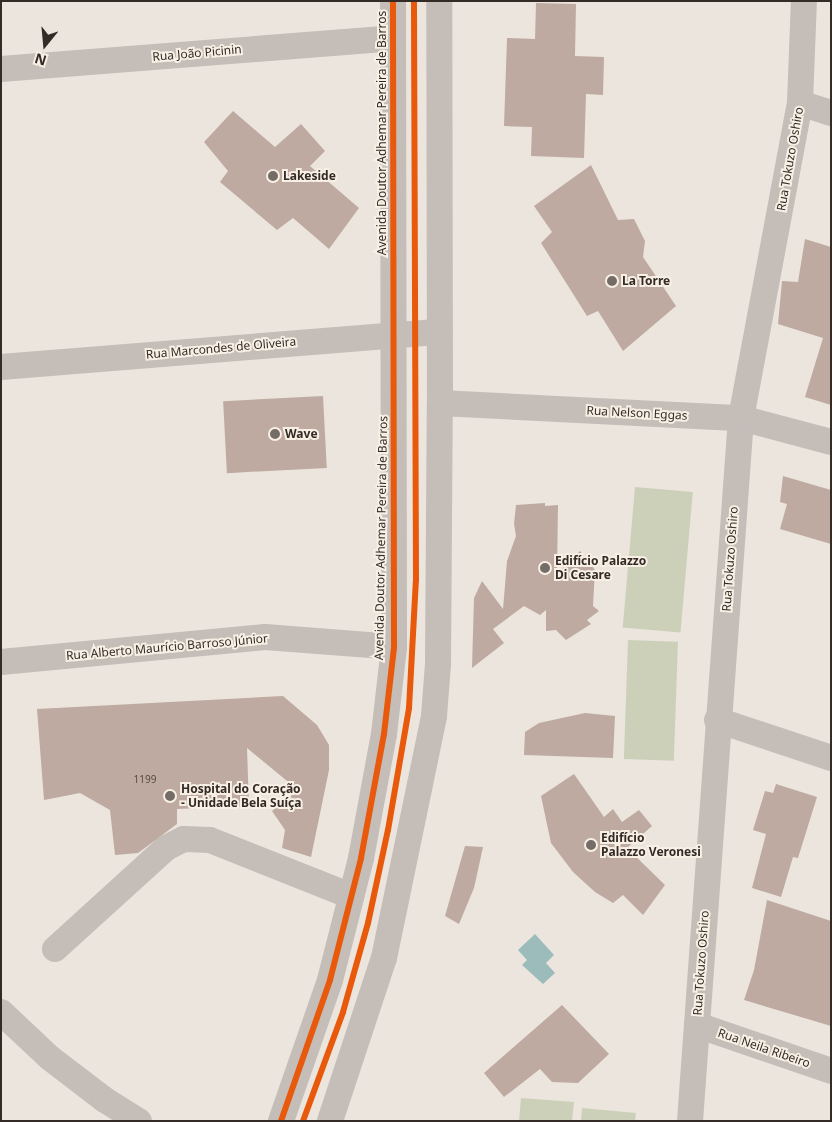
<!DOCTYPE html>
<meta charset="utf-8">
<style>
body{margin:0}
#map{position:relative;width:832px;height:1122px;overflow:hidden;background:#ebe5de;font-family:"Noto Sans",sans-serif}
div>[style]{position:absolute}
.green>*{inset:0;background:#ccd0b9;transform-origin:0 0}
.water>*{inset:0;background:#9bbcbb}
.building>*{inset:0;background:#beaaa0;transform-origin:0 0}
.minor>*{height:26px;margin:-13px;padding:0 13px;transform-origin:13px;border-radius:13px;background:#c4bdb8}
.cycleway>*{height:6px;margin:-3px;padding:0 3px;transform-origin:3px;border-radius:3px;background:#e8590c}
.dots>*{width:14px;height:14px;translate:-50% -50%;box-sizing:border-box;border:2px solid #f8f0e5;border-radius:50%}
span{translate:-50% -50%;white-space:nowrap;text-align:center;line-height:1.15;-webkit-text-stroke:4px #f8f0e5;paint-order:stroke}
.number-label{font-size:10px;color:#564b45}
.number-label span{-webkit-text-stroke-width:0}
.street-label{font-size:12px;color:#342b27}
.poi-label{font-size:12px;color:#342b27;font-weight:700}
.left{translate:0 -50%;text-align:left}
.frame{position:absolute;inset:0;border:2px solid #342b27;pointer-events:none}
.north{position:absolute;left:20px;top:20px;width:50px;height:50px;-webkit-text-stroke:4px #f8f0e5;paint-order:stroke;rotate:197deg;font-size:14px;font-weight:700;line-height:20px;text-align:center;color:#342b27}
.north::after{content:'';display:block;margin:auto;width:18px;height:22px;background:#342b27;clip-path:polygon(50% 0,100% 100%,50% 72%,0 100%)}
</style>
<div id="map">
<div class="green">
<i style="left:635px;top:487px;width:58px;height:141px;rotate:5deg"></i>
<i style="left:628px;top:640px;width:50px;height:119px;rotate:2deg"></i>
<i style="clip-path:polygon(521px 1098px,574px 1102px,572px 1121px,519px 1121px)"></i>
<i style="clip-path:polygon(582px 1108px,636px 1113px,635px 1121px,581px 1121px)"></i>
</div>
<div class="water">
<i style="clip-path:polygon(535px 934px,554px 955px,546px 963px,555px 973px,543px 984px,522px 965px,527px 960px,518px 950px)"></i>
</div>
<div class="building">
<i style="clip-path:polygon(536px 3px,576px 4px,575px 56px,604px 57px,603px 95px,586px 94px,584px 158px,531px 156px,532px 127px,504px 126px,507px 38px,535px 39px)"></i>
<i style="clip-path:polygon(233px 111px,275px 147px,301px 124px,325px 151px,310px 166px,359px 208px,329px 249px,293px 218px,277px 230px,220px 182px,228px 171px,204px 142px)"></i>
<i style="clip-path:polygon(591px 165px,618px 220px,634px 219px,645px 241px,643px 257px,676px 306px,623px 351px,598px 311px,587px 316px,541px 243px,552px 232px,534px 206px)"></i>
<i style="clip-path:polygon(805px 239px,831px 247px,831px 405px,805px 397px,823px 338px,778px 324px,782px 281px,798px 282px)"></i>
<i style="left:323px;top:396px;width:72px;height:100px;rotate:87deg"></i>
<i style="clip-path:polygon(783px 476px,831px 490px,831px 544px,780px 529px,787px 504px,780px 502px)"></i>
<i style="clip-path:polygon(545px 503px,545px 506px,558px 505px,557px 574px,580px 551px,595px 570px,593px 606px,599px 611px,587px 620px,591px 624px,566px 640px,556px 630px,546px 631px,546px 610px,540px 615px,524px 606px,493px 629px,504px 643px,472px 668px,474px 598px,482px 581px,503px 609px,507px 561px,516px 536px,514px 524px,516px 505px)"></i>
<i style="clip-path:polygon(283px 696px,317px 725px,329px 745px,329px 770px,311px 857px,282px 848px,285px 830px,272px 811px,298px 790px,247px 748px,249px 806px,177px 809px,177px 824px,138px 853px,115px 855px,110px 810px,80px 793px,44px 800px,37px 709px)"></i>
<i style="clip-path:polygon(585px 713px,615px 716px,613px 758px,524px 755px,525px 732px,539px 723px)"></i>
<i style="clip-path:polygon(574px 774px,604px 817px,613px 809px,622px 822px,639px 810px,652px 826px,627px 848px,665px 885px,643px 915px,623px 895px,613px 903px,595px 892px,573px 872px,551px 843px,541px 796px)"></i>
<i style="clip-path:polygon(776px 784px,817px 797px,798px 858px,793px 857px,781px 897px,752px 888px,766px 834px,753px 830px,765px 791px,773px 793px)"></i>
<i style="clip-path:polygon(465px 846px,483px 847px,474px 888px,459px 924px,445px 916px)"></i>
<i style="clip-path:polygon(767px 900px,831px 921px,831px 1026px,744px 1000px,754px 970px)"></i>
<i style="clip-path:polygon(562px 1005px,609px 1054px,578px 1083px,552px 1082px,540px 1069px,504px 1097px,484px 1073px)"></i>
</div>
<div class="minor">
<i style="left:1px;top:69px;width:393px;rotate:-4.5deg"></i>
<i style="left:800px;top:103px;width:33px;rotate:18deg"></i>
<i style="left:1px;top:367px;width:440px;rotate:-4.6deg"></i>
<i style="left:440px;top:403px;width:301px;rotate:2.9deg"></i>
<i style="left:741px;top:418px;width:93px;rotate:14.9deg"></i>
<i style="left:1px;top:662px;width:265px;rotate:-5.4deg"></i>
<i style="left:265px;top:637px;width:129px;rotate:4.4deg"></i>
<i style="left:717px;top:720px;width:120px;rotate:18.4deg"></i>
<i style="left:55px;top:949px;width:150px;rotate:-42.3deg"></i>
<i style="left:166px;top:848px;width:20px;rotate:-27deg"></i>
<i style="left:184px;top:839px;width:26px;rotate:2deg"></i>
<i style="left:210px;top:840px;width:152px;rotate:21.7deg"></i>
<i style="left:1px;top:1012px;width:67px;rotate:43.2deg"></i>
<i style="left:50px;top:1058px;width:69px;rotate:37.4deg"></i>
<i style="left:105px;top:1100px;width:40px;rotate:32deg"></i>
<i style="left:697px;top:1025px;width:142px;rotate:18.9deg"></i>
<i style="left:281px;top:1121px;width:149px;rotate:-70.8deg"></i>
<i style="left:330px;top:980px;width:126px;rotate:-75.7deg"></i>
<i style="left:361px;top:858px;width:126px;rotate:-79.5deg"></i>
<i style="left:384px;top:734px;width:88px;rotate:-83.4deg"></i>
<i style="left:394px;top:647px;width:646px;rotate:-90.09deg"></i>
<i style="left:330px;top:1121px;width:172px;rotate:-71.7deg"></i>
<i style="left:384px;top:958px;width:247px;rotate:-78.3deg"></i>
<i style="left:434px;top:716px;width:52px;rotate:-85.6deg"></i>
<i style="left:438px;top:664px;width:261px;rotate:-89.6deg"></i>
<i style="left:440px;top:403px;width:402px;rotate:-90.1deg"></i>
<i style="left:690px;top:1121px;width:705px;rotate:-85.85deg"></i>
<i style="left:741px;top:418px;width:320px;rotate:-79.4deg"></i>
<i style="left:800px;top:103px;width:102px;rotate:-87.8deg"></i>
</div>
<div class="cycleway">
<i style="left:281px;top:1121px;width:149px;rotate:-70.8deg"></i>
<i style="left:330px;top:980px;width:126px;rotate:-75.7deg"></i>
<i style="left:361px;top:858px;width:126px;rotate:-79.5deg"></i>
<i style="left:384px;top:734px;width:88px;rotate:-83.4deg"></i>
<i style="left:394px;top:647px;width:646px;rotate:-90.09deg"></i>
<i style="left:303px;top:1121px;width:116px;rotate:-69.8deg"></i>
<i style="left:343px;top:1012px;width:92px;rotate:-74.3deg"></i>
<i style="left:368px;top:923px;width:95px;rotate:-77.9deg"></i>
<i style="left:388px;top:830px;width:124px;rotate:-80.2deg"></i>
<i style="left:409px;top:708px;width:128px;rotate:-86.9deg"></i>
<i style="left:416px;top:580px;width:579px;rotate:-90.2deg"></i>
</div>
<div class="dots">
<i style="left:273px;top:176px;background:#746c67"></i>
<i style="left:612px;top:281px;background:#746c67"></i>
<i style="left:275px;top:434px;background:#746c67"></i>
<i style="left:545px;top:568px;background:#746c67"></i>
<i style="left:170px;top:796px;background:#746c67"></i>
<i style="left:591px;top:845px;background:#746c67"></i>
</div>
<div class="number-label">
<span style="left:145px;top:780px">1199</span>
</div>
<div class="street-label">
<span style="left:197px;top:53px;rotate:-5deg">Rua João Picinin</span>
<span style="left:382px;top:133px;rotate:-90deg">Avenida Doutor Adhemar Pereira de Barros</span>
<span style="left:790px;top:159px;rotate:-80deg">Rua Tokuzo Oshiro</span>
<span style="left:221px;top:348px;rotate:-5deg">Rua Marcondes de Oliveira</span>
<span style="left:637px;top:413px;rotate:3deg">Rua Nelson Eggas</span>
<span style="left:381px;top:538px;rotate:-89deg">Avenida Doutor Adhemar Pereira de Barros</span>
<span style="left:730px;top:559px;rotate:-86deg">Rua Tokuzo Oshiro</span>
<span style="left:167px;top:647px;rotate:-5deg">Rua Alberto Maurício Barroso Júnior</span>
<span style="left:701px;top:963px;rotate:-86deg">Rua Tokuzo Oshiro</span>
<span style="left:764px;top:1048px;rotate:19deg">Rua Neila Ribeiro</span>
</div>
<div class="poi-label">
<span class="left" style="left:283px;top:176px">Lakeside</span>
<span class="left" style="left:622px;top:281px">La Torre</span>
<span class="left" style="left:285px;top:434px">Wave</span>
<span class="left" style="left:555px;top:568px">Edifício Palazzo<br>Di Cesare</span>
<span class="left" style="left:181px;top:796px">Hospital do Coração<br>- Unidade Bela Suíça</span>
<span class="left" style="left:601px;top:845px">Edifício<br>Palazzo Veronesi</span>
</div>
<div class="frame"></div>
<div class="north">N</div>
</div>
